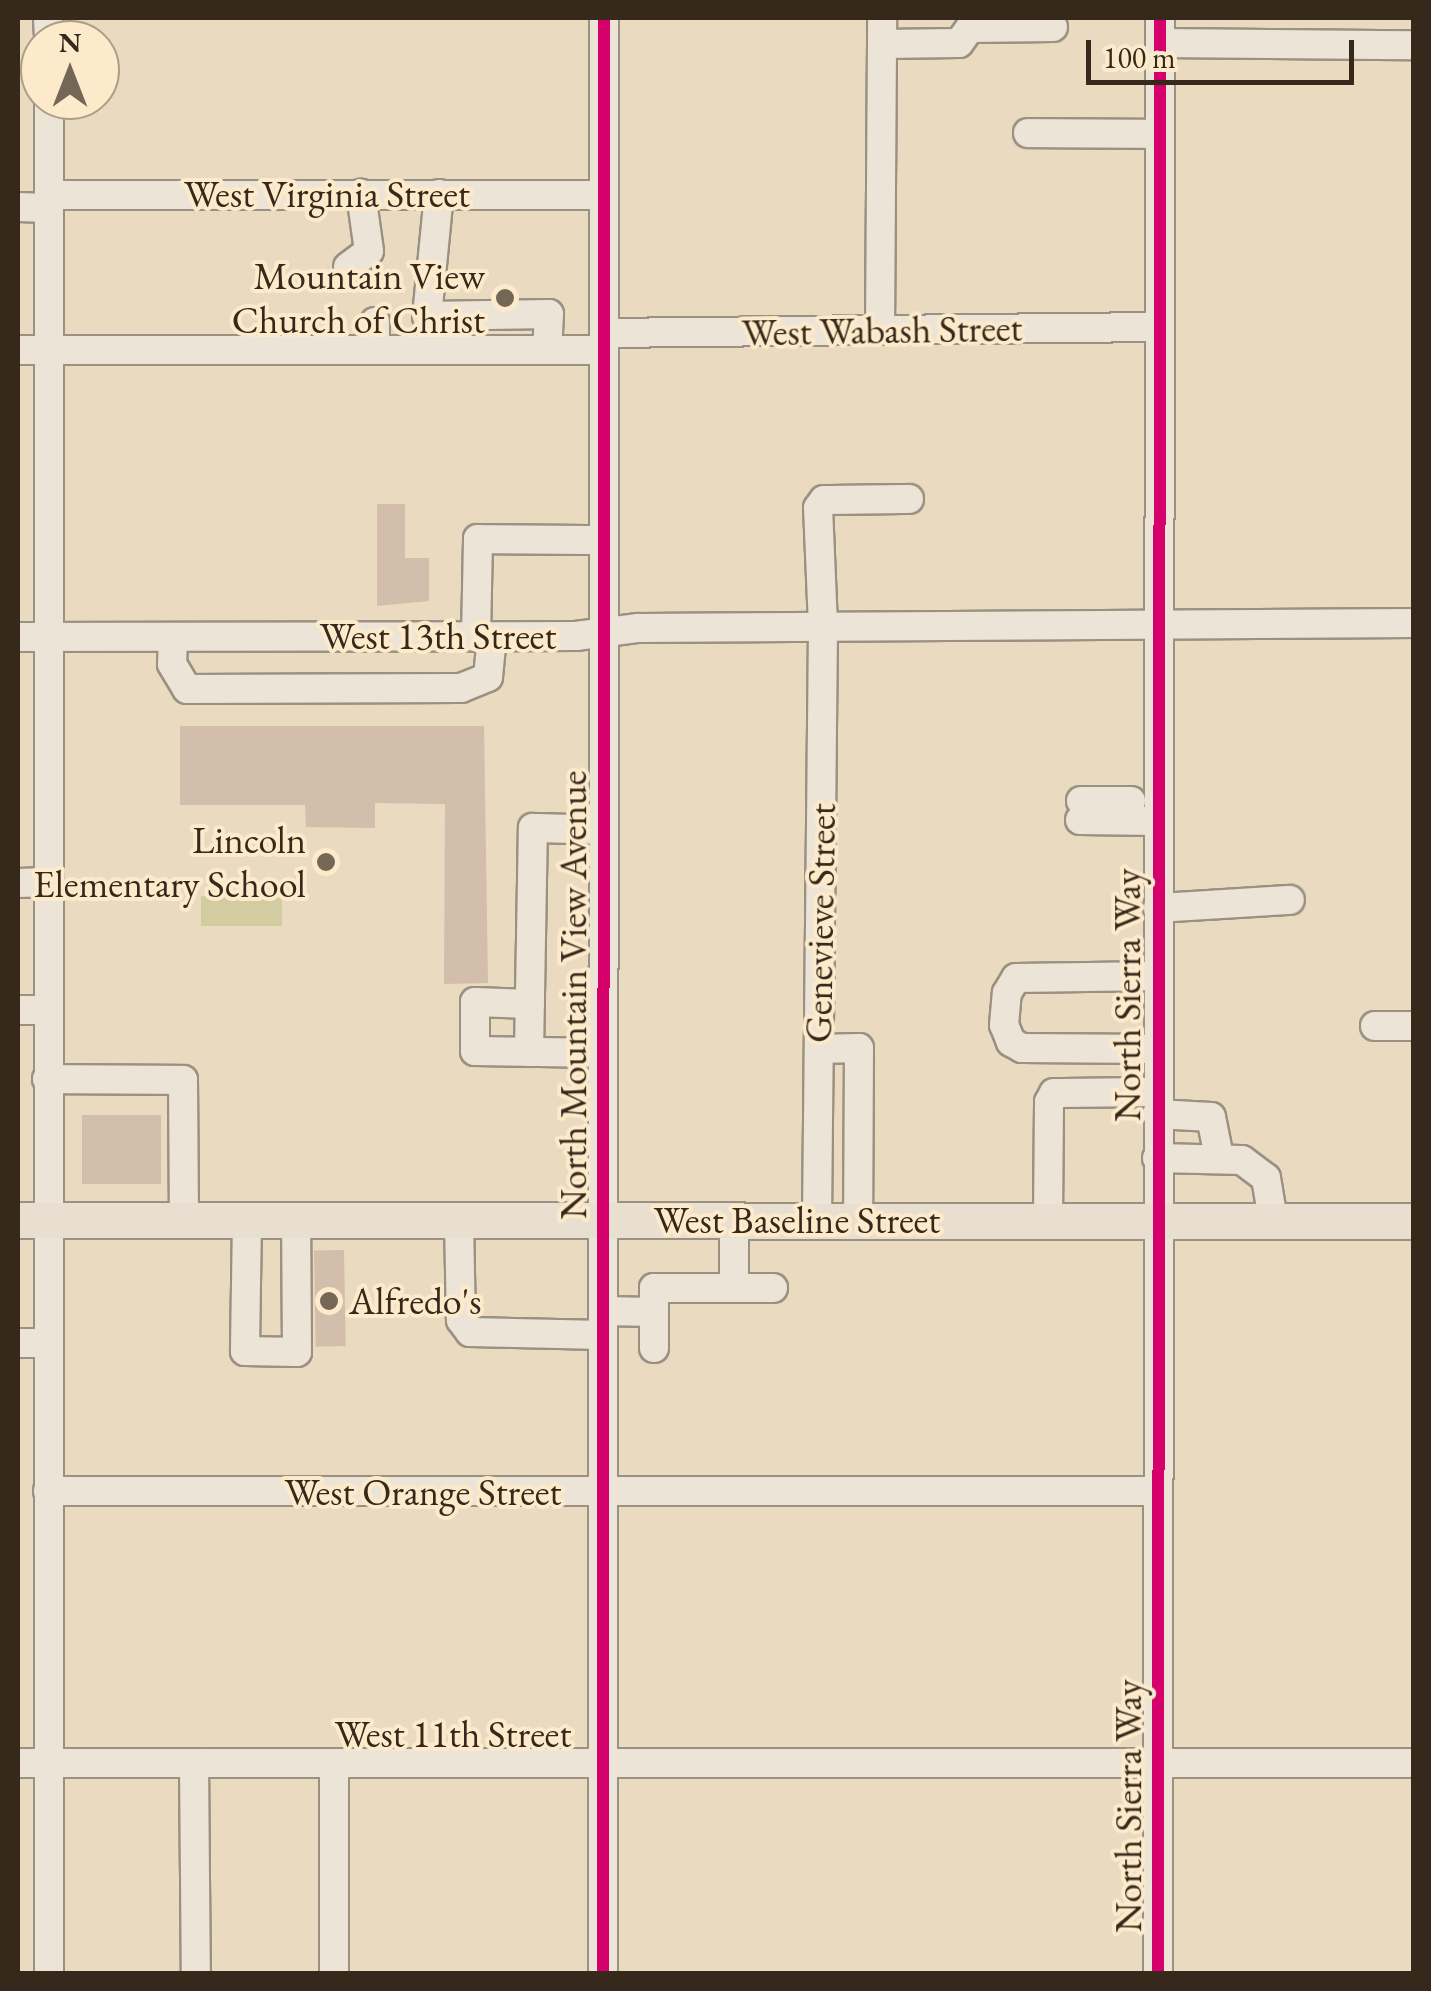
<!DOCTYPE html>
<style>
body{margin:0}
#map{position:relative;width:1431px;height:1991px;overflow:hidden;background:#e9dac0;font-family:"EB Garamond",serif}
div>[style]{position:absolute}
.green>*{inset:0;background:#d3cca1;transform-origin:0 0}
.building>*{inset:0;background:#d2beab;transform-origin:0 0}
.roads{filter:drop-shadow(2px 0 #9b9181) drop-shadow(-2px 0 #9b9181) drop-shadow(0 2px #9b9181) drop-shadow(0 -2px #9b9181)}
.minor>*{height:28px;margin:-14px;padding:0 14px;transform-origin:14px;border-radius:14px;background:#ece4d7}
.major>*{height:35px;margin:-17.5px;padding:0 17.5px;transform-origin:17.5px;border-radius:17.5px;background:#e8dfd0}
.cycleway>*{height:12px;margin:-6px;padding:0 6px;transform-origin:6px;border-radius:6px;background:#d6006c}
.dots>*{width:28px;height:28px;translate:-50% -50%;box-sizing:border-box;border:5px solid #fceacb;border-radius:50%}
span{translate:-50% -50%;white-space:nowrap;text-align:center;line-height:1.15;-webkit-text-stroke:8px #fceacb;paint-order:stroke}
.street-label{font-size:38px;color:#36291c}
.poi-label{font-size:38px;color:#36291c}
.right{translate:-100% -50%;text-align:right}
.left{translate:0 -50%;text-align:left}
.frame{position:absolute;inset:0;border:20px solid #36291c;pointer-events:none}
.north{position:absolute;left:20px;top:20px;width:100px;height:100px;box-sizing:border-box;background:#fceacb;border:2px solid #ad9d85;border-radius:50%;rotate:0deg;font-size:28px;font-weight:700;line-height:40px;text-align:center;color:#36291c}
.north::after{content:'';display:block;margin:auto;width:35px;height:45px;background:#756755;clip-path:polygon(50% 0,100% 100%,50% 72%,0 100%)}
.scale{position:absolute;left:1086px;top:40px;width:268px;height:45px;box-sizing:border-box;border:5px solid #36291c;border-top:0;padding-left:12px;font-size:30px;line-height:35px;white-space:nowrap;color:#36291c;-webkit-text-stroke:8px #fceacb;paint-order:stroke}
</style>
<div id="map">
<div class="green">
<i style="left:201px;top:896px;width:81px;height:30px"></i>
</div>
<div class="building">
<i style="clip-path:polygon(377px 504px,405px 504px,405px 558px,429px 558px,429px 601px,377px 606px)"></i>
<i style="clip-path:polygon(180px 726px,484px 726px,488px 983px,444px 984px,445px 804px,375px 803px,375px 828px,306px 827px,305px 805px,180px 805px)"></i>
<i style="left:82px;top:1115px;width:79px;height:69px"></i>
<i style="left:344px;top:1250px;width:96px;height:30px;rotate:89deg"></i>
</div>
<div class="roads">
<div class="minor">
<i style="left:48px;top:18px;width:22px;rotate:87deg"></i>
<i style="left:1160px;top:43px;width:254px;rotate:0.5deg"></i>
<i style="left:882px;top:44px;width:77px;rotate:-0.7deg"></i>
<i style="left:959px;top:43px;width:19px;rotate:-54deg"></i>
<i style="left:970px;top:28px;width:83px;rotate:-0.7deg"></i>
<i style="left:1028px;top:133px;width:132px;rotate:0.4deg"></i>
<i style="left:439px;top:194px;width:123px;rotate:95.6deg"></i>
<i style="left:427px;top:316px;width:122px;rotate:-0.9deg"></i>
<i style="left:549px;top:314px;width:35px;rotate:93deg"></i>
<i style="left:49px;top:195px;width:555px"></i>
<i style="left:18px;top:207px;width:31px;rotate:2deg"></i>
<i style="left:348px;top:267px;width:26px;rotate:-37deg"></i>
<i style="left:369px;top:251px;width:58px;rotate:-98deg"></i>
<i style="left:375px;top:322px;width:28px;rotate:90deg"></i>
<i style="left:880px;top:330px;width:312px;rotate:-89.6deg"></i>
<i style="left:604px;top:333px;width:555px;rotate:-0.62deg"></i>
<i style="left:18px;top:350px;width:586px"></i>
<i style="left:18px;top:637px;width:558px;rotate:-0.1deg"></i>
<i style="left:576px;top:636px;width:63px;rotate:-7.4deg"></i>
<i style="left:638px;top:628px;width:776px;rotate:-0.37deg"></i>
<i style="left:173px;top:637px;width:27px;rotate:92deg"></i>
<i style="left:172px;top:664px;width:29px;rotate:59deg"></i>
<i style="left:187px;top:689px;width:274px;rotate:-0.2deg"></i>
<i style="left:461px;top:688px;width:29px;rotate:-22deg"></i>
<i style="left:488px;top:677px;width:40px;rotate:-84.3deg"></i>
<i style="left:476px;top:637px;width:98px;rotate:-88.8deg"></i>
<i style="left:478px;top:539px;width:126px;rotate:0.5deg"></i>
<i style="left:1081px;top:801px;width:50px"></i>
<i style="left:1080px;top:820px;width:78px;rotate:0.7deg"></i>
<i style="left:18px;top:883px;width:29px;rotate:-2deg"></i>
<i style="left:1158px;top:908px;width:132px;rotate:-3.5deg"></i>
<i style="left:530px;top:1004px;width:55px;rotate:-177.9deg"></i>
<i style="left:475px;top:1002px;width:49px;rotate:90deg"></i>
<i style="left:475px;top:1051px;width:128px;rotate:0.9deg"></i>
<i style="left:18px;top:1010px;width:28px"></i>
<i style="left:1375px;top:1026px;width:39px"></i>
<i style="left:819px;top:1049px;width:40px;rotate:-1.4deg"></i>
<i style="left:859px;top:1048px;width:172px;rotate:90.3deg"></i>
<i style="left:1157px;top:1049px;width:135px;rotate:-179.6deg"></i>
<i style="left:1022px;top:1048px;width:13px;rotate:-151deg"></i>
<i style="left:1011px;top:1042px;width:18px;rotate:-112deg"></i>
<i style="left:1004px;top:1025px;width:32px;rotate:-85deg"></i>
<i style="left:1007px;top:993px;width:17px;rotate:-59deg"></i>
<i style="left:1016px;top:978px;width:142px;rotate:-0.8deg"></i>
<i style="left:529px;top:1052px;width:224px;rotate:-89deg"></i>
<i style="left:533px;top:828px;width:70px;rotate:1.6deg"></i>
<i style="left:47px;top:1079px;width:136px;rotate:0.4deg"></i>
<i style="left:183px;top:1080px;width:140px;rotate:89.6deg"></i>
<i style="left:1157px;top:1114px;width:54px;rotate:3.2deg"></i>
<i style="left:1211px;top:1117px;width:41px;rotate:78.7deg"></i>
<i style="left:1157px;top:1158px;width:85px;rotate:1.3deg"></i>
<i style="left:1242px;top:1160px;width:30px;rotate:37deg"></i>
<i style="left:1266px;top:1178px;width:43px;rotate:80.5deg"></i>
<i style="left:1048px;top:1219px;width:117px;rotate:-89.5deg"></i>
<i style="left:1049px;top:1102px;width:10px;rotate:-61deg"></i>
<i style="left:1054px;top:1093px;width:103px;rotate:-0.6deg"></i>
<i style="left:247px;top:1220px;width:131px;rotate:90.9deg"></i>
<i style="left:245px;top:1351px;width:52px;rotate:1.1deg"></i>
<i style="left:297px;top:1352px;width:132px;rotate:-90.4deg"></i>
<i style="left:459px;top:1220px;width:100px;rotate:88.9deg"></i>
<i style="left:461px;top:1320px;width:15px;rotate:53deg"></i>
<i style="left:470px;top:1332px;width:133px;rotate:1.3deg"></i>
<i style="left:817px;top:1220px;width:594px;rotate:-89.42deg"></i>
<i style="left:823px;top:626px;width:118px;rotate:-92.4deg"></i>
<i style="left:818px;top:508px;width:10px;rotate:-53deg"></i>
<i style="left:824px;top:500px;width:85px;rotate:-0.7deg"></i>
<i style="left:734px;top:1288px;width:68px;rotate:-90deg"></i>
<i style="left:603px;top:1311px;width:51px;rotate:1.1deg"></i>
<i style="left:654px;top:1312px;width:24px;rotate:-90deg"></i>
<i style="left:654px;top:1288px;width:119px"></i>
<i style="left:18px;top:1343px;width:28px"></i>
<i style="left:654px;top:1348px;width:36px;rotate:-90deg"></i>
<i style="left:48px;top:1491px;width:1109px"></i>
<i style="left:18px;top:1763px;width:1396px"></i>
<i style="left:194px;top:1763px;width:211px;rotate:89.5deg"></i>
<i style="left:334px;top:1763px;width:211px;rotate:90deg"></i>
<i style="left:49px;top:1974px;width:1874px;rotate:-90deg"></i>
<i style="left:603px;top:1974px;width:1956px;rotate:-89.97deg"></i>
<i style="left:1158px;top:1974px;width:1956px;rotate:-89.94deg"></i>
</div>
<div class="major">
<i style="left:18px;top:1220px;width:1396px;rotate:0.04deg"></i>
</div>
</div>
<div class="cycleway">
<i style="left:603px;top:1974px;width:1956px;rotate:-89.97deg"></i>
<i style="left:1158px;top:1974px;width:1956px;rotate:-89.94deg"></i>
</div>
<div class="dots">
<i style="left:505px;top:298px;background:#756755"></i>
<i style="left:326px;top:862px;background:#756755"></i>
<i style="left:329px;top:1301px;background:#756755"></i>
</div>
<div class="street-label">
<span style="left:327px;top:194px">West Virginia Street</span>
<span style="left:882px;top:330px;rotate:-1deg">West Wabash Street</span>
<span style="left:438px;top:636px">West 13th Street</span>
<span style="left:820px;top:923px;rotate:-89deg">Genevieve Street</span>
<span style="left:573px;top:995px;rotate:-90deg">North Mountain View Avenue</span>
<span style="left:1127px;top:995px;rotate:-90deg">North Sierra Way</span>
<span style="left:797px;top:1220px">West Baseline Street</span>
<span style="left:423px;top:1492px">West Orange Street</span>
<span style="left:453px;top:1734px">West 11th Street</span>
<span style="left:1128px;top:1806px;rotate:-90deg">North Sierra Way</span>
</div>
<div class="poi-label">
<span class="right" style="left:485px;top:298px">Mountain View<br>Church of Christ</span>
<span class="right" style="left:306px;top:862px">Lincoln<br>Elementary School</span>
<span class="left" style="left:349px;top:1301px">Alfredo's</span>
</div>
<div class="frame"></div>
<div class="north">N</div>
<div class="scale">100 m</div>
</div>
